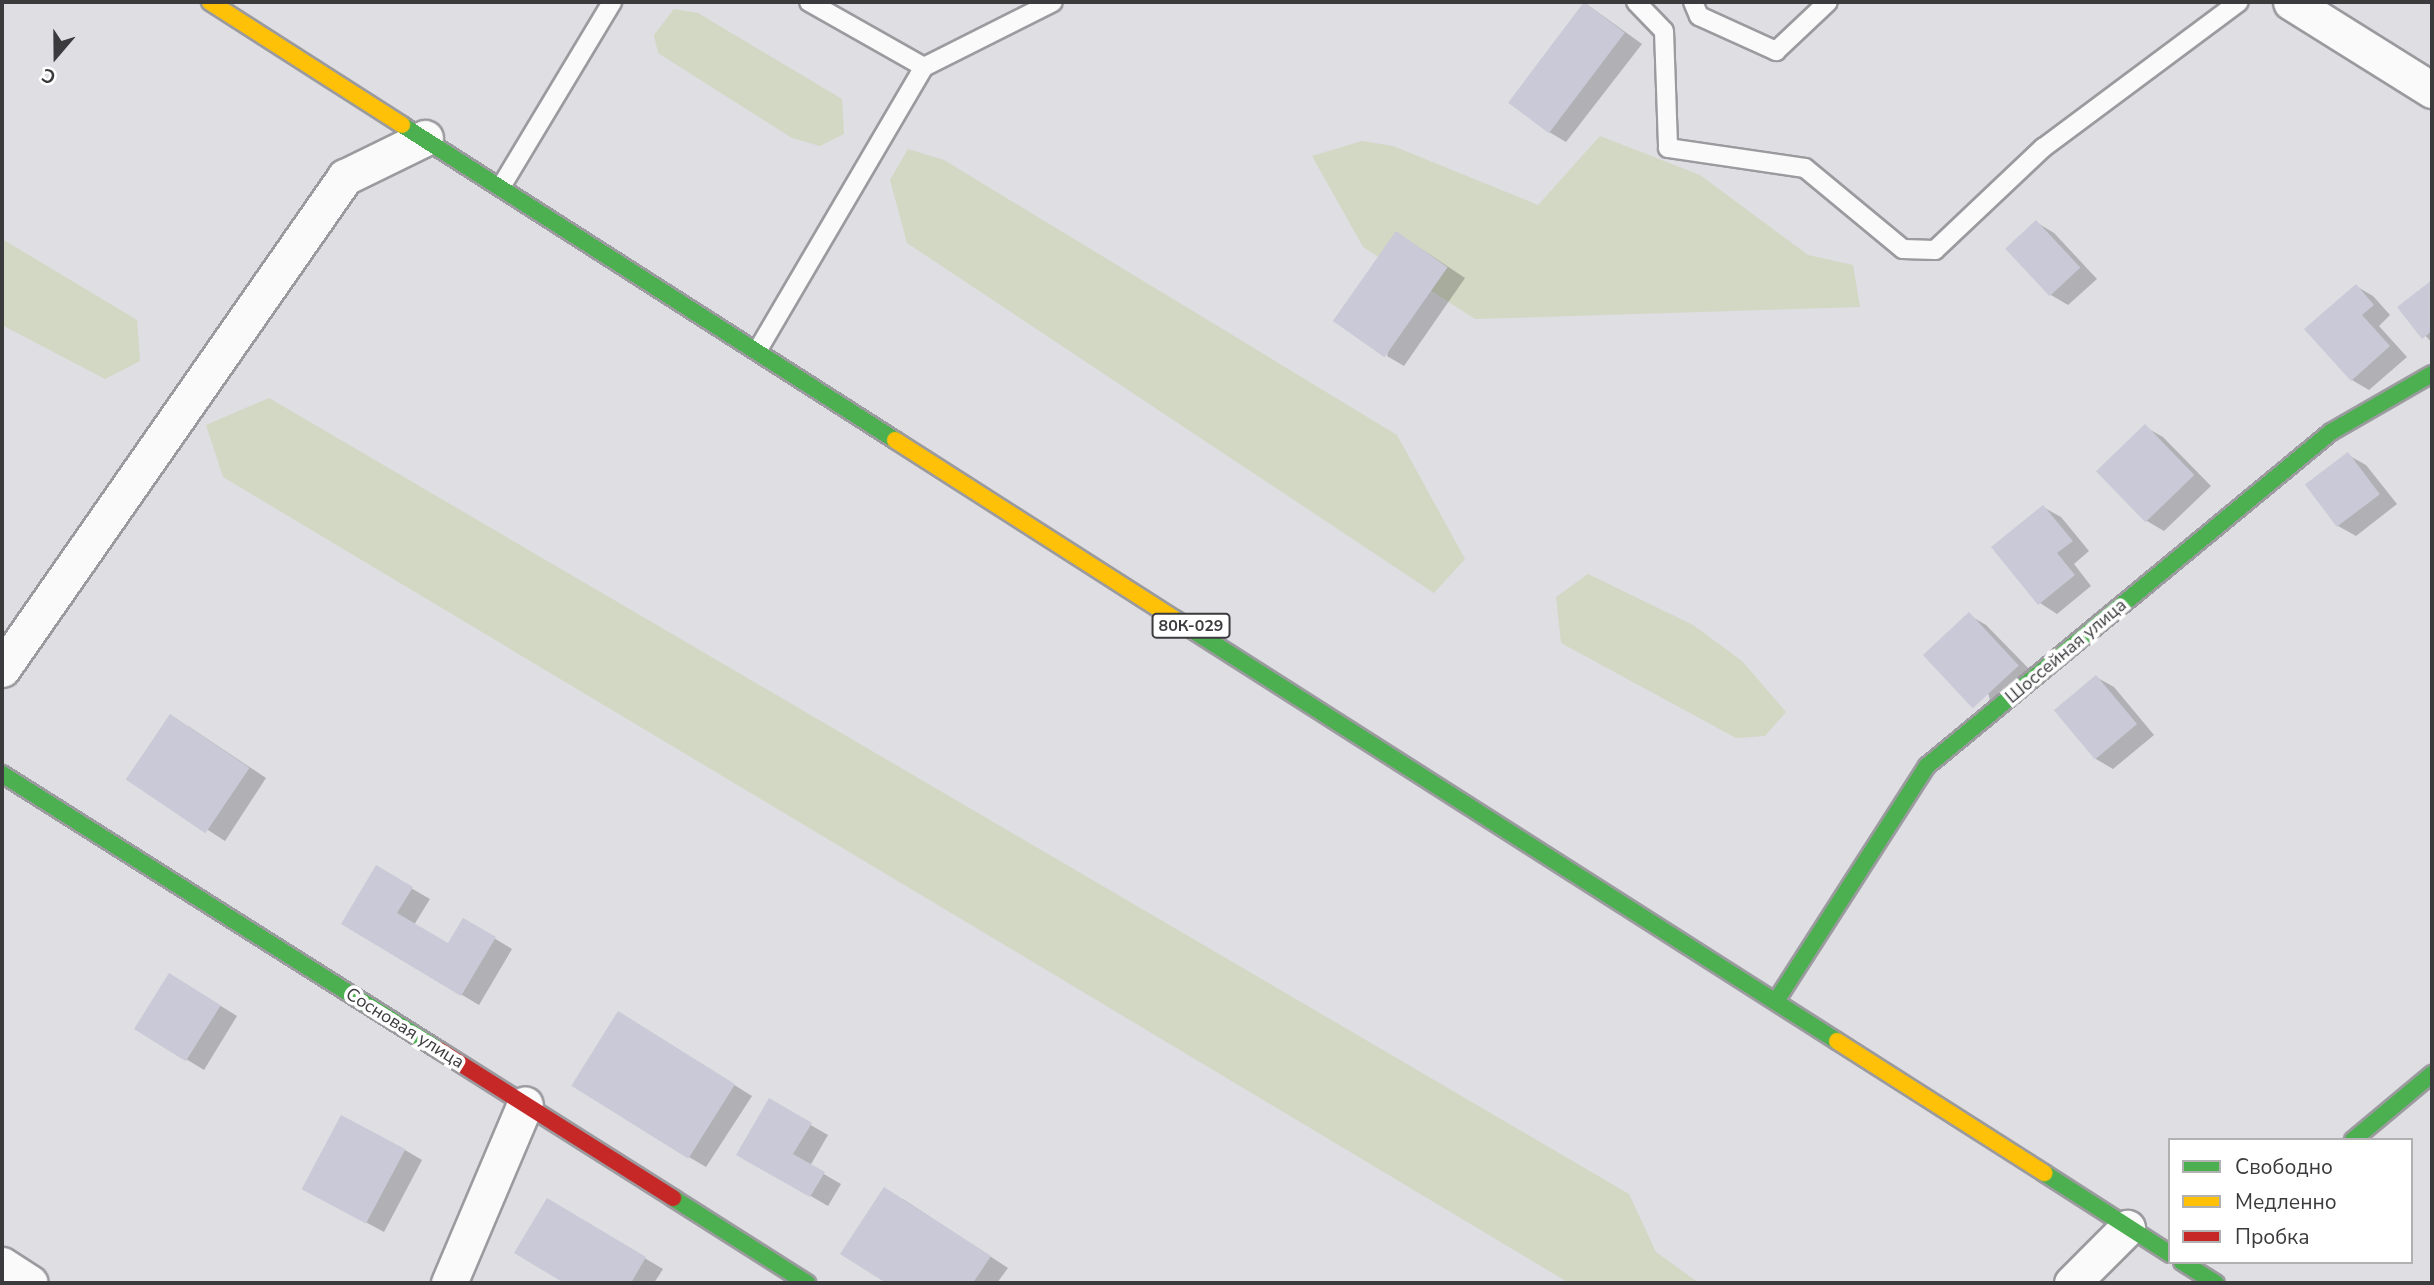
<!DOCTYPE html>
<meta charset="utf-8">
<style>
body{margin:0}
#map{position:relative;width:2434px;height:1285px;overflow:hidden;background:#dedee3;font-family:"Nunito Sans",sans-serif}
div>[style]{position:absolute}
.green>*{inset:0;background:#d2d8c3}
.shadow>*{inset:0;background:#0003}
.building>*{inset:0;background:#c9c9d7;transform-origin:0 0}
.roads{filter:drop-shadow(2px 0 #9b9b9f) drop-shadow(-2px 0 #9b9b9f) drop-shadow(0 2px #9b9b9f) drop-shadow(0 -2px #9b9b9f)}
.lane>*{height:18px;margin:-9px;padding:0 9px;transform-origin:9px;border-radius:9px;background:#fafafb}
.street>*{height:35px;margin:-17.5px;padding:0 17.5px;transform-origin:17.5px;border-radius:17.5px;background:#fafafb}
.fast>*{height:16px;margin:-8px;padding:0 8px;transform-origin:8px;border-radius:8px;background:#4caf50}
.slow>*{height:16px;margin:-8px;padding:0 8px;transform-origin:8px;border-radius:8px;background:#ffc107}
.jam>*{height:16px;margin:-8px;padding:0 8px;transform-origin:8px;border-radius:8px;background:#c62828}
span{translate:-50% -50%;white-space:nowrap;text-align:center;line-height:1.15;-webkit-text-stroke:7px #fff;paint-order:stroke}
.shield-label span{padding:2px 5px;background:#fff;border:2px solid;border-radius:5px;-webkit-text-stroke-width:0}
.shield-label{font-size:16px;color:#3b3b3e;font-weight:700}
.street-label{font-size:18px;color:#3b3b3e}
.frame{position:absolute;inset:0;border:4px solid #3b3b3e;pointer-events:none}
.legend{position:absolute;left:2168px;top:1138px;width:245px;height:126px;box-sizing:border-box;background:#fff;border:2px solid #b1b1b2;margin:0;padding:9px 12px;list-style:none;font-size:21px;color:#3b3b3e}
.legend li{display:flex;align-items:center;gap:14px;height:35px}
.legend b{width:35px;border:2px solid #b1b1b2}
.north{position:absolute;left:21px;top:21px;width:70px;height:70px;-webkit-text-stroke:5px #fff;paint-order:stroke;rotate:200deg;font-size:19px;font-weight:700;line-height:28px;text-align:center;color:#3b3b3e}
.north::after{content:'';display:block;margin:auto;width:24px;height:32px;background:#3b3b3e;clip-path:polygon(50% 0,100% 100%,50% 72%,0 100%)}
</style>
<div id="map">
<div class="green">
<i style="clip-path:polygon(674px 9px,698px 13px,842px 99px,844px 134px,820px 146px,792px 138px,658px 53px,654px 35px)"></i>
<i style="clip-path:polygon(1600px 136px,1700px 175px,1808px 255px,1853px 265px,1860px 307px,1475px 319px,1363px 247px,1312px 156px,1362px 141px,1393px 146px,1538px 205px)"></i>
<i style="clip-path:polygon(908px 149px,944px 160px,1397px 435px,1465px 559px,1434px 593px,907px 243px,890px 180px)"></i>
<i style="clip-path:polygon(2px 239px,137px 320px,140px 361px,105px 379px,2px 325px)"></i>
<i style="clip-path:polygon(269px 398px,1629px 1194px,1656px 1252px,1699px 1283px,1569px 1283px,223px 477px,206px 425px)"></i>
<i style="clip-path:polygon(1588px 574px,1693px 625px,1742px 661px,1786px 712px,1765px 736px,1736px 738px,1561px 643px,1556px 597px)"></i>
</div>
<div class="shadow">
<i style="clip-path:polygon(1585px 3px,1642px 44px,1566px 142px,1549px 132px)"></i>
<i style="clip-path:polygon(2036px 222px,2054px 233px,2097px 279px,2068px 305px,2051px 295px)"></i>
<i style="clip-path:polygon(1414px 244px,1465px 278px,1404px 366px,1387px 356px)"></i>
<i style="clip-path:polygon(2432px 282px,2432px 343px,2400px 307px)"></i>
<i style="clip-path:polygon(2356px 286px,2373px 296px,2390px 315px,2379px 326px,2407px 357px,2369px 390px,2352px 380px)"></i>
<i style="clip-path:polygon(2145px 427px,2163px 437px,2211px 486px,2164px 531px,2147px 521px,2099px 471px)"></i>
<i style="clip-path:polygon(2348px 455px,2366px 465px,2397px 504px,2356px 536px,2338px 526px,2307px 486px)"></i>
<i style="clip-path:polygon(2043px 507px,2061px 517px,2089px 551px,2074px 564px,2091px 586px,2057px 614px,2040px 603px)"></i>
<i style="clip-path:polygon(1969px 615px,1986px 625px,2036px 676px,1994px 717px)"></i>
<i style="clip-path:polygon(2096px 677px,2114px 687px,2154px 735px,2113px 769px,2096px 759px)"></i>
<i style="clip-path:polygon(188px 726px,266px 778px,225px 841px,208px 830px)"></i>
<i style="clip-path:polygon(376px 868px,430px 899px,414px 925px,449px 945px,464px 920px,512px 949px,479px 1005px,343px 924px)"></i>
<i style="clip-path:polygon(187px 985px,237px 1016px,204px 1070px,186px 1059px)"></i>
<i style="clip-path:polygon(636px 1024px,752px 1096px,706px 1167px,689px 1157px)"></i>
<i style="clip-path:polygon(769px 1101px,828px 1135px,810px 1166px,841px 1184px,828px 1206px,738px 1154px)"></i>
<i style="clip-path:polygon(405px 1150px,422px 1160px,384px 1232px,321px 1198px)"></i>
<i style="clip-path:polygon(903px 1199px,1008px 1268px,997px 1283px,889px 1283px,843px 1253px)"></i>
<i style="clip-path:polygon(547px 1200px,663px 1269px,654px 1283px,567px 1283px,516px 1252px)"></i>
</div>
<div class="building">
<i style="left:1584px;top:2px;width:51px;height:126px;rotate:37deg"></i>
<i style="left:2036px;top:220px;width:65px;height:42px;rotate:47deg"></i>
<i style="left:1396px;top:231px;width:63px;height:110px;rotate:35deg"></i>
<i style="clip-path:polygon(2432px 280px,2432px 331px,2422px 339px,2397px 307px)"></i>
<i style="clip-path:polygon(2356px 284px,2374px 305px,2362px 315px,2390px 346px,2351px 381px,2304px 329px)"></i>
<i style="left:2145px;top:424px;width:71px;height:68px;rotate:46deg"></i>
<i style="left:2348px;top:452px;width:53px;height:54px;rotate:53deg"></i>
<i style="clip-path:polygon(2043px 505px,2073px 541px,2057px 553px,2075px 575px,2038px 605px,1991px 547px)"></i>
<i style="left:1969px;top:612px;width:73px;height:63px;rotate:47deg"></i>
<i style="left:2096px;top:675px;width:64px;height:55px;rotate:50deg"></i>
<i style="left:170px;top:714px;width:96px;height:79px;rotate:34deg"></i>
<i style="clip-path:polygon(376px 865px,413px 887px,397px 913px,448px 943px,463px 918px,496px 937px,461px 996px,341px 924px)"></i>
<i style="left:169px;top:973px;width:61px;height:66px;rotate:32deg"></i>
<i style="left:618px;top:1011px;width:138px;height:88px;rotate:32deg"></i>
<i style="clip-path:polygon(769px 1098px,812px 1123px,793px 1154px,825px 1172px,810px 1197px,736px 1155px)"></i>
<i style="left:341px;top:1115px;width:73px;height:84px;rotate:28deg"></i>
<i style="clip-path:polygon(884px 1187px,991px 1256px,973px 1283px,886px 1283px,840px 1254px)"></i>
<i style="clip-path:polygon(547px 1198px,646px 1257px,631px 1283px,564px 1283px,514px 1253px)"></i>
</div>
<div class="roads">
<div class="lane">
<i style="left:1636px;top:2px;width:40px;rotate:46deg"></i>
<i style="left:1664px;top:31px;width:117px;rotate:88deg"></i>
<i style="left:1668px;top:148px;width:138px;rotate:8.3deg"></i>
<i style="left:1805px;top:168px;width:127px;rotate:39.6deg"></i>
<i style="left:1903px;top:249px;width:32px;rotate:2deg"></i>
<i style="left:1935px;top:250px;width:149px;rotate:-43.4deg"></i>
<i style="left:2043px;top:148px;width:244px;rotate:-36.7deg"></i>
<i style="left:1693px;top:2px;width:15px;rotate:67deg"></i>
<i style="left:1699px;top:16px;width:85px;rotate:24.4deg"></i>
<i style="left:1776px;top:51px;width:71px;rotate:-43.3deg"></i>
<i style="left:924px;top:67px;width:144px;rotate:-26.7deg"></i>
<i style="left:501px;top:187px;width:216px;rotate:-59deg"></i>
<i style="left:759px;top:348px;width:326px;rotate:-59.6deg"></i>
<i style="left:924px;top:67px;width:132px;rotate:-150.5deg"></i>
</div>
<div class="street">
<i style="left:2291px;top:2px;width:166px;rotate:32deg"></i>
<i style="left:2px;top:669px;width:600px;rotate:-55.12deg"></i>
<i style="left:345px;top:177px;width:89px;rotate:-26deg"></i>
<i style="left:2px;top:1265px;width:33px;rotate:33deg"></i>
<i style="left:449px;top:1283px;width:194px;rotate:-67deg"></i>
<i style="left:2072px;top:1283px;width:78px;rotate:-45deg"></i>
</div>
<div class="fast">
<i style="left:402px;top:125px;width:585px;rotate:32.58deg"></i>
<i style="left:1175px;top:619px;width:785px;rotate:32.52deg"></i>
<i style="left:2px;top:774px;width:517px;rotate:32.28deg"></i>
<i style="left:1776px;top:1001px;width:279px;rotate:-57.3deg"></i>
<i style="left:1927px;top:766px;width:524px;rotate:-39.58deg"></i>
<i style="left:2331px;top:432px;width:116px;rotate:-29.9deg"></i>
<i style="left:2353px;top:1140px;width:103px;rotate:-39.9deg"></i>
<i style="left:2044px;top:1173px;width:150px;rotate:32.7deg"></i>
<i style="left:673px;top:1198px;width:159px;rotate:32.4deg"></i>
<i style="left:2182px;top:1262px;width:40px;rotate:32deg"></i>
</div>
<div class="slow">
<i style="left:210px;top:2px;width:228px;rotate:32.6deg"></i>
<i style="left:895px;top:440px;width:332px;rotate:32.6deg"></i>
<i style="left:1837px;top:1041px;width:246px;rotate:32.5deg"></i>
</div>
<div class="jam">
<i style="left:439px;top:1050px;width:277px;rotate:32.3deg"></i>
</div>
</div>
<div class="shield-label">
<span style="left:1191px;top:626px">80К-029</span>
</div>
<div class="street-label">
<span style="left:2066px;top:651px;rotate:-40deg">Шоссейная улица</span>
<span style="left:405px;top:1028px;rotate:32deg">Сосновая улица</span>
</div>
<div class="frame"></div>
<ul class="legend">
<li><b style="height:9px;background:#4caf50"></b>Свободно</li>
<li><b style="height:9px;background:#ffc107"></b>Медленно</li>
<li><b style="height:9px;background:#c62828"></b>Пробка</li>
</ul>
<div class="north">С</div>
</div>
